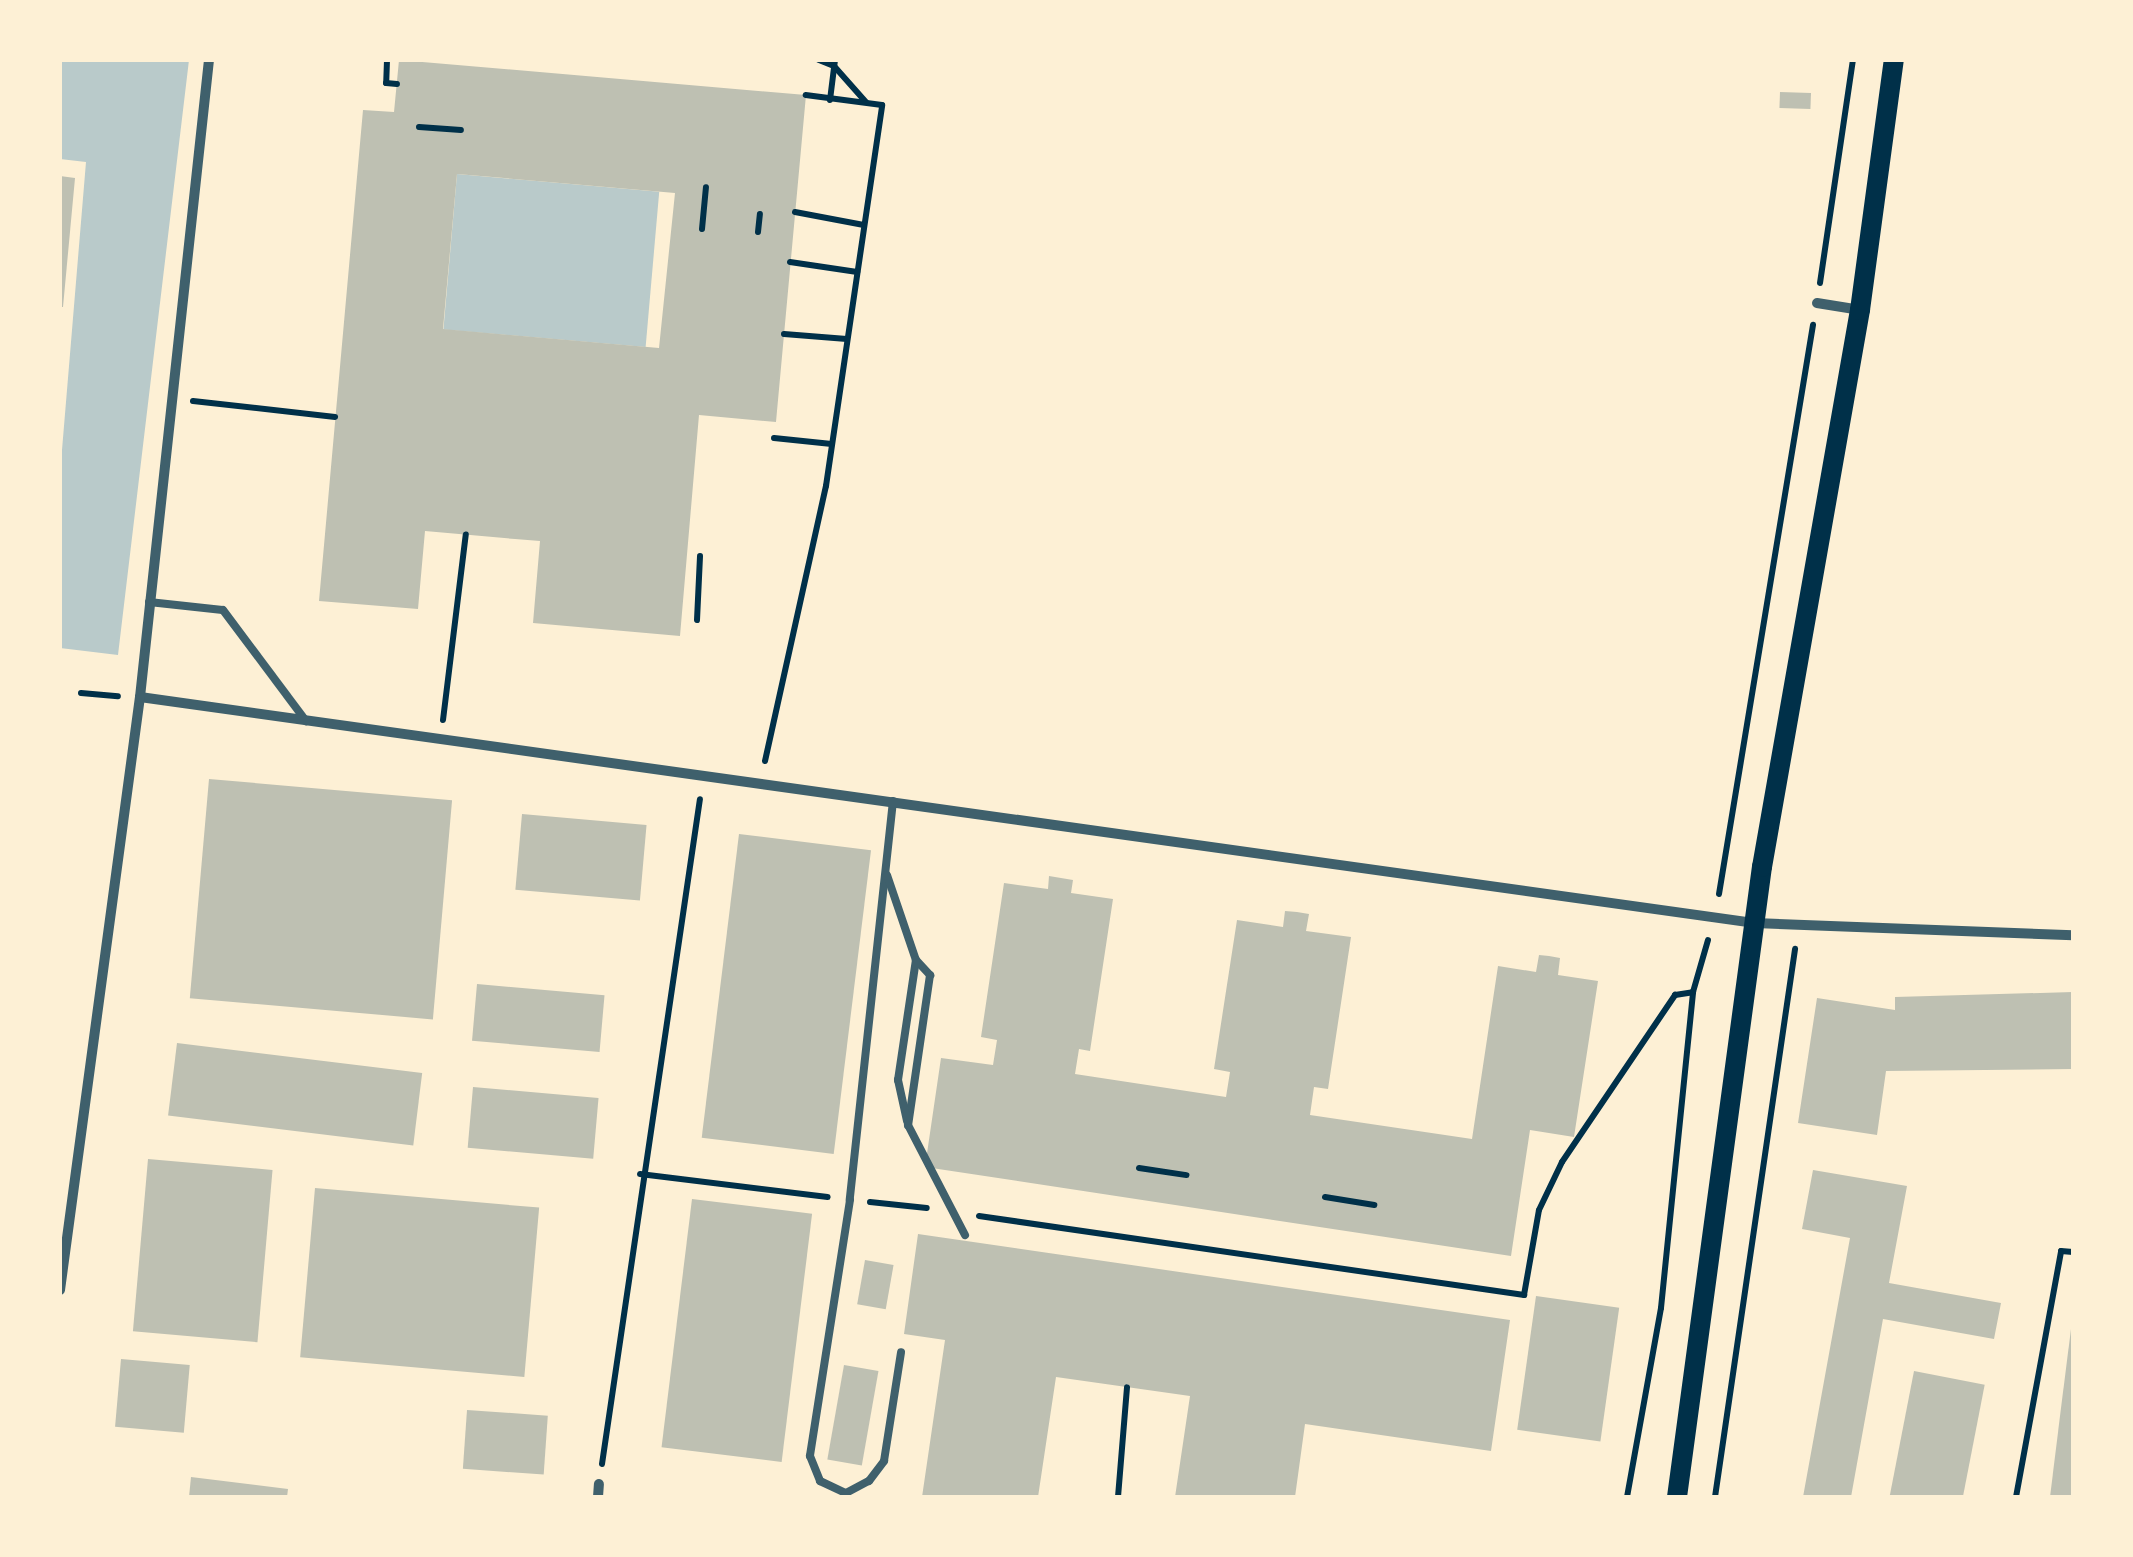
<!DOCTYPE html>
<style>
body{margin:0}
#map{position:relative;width:2133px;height:1557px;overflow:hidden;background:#fdf0d5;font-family:"IBM Plex Sans",sans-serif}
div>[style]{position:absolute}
.green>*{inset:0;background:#b9caca;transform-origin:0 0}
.building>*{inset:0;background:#bec0b2;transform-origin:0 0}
.path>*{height:6px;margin:-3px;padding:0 3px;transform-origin:3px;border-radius:3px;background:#003049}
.service>*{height:8px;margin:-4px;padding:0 4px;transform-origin:4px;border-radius:4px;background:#3f606c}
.minor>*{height:10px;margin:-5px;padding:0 5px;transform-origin:5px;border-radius:5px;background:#3f606c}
.secondary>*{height:20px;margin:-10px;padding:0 10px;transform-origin:10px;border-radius:10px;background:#003049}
span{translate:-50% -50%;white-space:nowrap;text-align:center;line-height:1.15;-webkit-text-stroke:9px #fdf0d5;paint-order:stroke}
.frame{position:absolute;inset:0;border:62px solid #fdf0d5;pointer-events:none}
</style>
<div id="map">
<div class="green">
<i style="clip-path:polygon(60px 60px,189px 60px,118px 655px,60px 648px,60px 474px,86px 162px,60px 159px)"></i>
<i style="left:457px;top:174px;width:203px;height:156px;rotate:5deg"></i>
</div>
<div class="building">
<i style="clip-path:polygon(evenodd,399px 60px,806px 95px,776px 422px,699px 415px,680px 636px,533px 623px,540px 541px,515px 539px,425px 531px,418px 609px,319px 601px,363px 110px,394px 112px,399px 60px,457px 174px,675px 193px,659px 348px,443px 329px,457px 174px)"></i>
<i style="left:1780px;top:92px;width:31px;height:16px;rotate:2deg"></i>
<i style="clip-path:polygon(60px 176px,75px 178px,63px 307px,60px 307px)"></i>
<i style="left:209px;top:779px;width:244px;height:220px;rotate:5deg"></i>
<i style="left:522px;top:814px;width:125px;height:76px;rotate:5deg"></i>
<i style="left:739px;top:834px;width:133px;height:306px;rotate:7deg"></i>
<i style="clip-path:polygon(1049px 876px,1073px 880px,1071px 893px,1113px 899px,1090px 1051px,1079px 1049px,1075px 1074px,1226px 1097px,1230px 1072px,1214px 1069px,1237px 920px,1283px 927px,1285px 911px,1297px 912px,1309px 914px,1306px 931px,1351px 937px,1328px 1089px,1314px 1087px,1310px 1115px,1472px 1139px,1498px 966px,1536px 972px,1539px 955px,1549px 956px,1560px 958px,1558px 975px,1598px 981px,1574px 1137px,1530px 1130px,1511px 1256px,925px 1167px,941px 1058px,993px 1065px,997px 1040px,981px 1037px,1004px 883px,1048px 889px)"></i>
<i style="left:477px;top:984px;width:128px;height:57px;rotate:5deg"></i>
<i style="clip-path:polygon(2073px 992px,2073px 1069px,1886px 1071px,1877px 1135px,1798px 1123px,1817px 998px,1895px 1010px,1895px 997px)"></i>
<i style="left:177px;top:1043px;width:247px;height:73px;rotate:7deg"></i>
<i style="left:473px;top:1087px;width:126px;height:61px;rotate:5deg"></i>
<i style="left:148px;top:1159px;width:125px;height:173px;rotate:5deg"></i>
<i style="clip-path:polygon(1813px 1170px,1907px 1186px,1889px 1283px,2001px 1303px,1994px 1339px,1883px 1319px,1851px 1497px,1803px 1497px,1850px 1238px,1802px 1229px)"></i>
<i style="left:315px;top:1188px;width:225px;height:170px;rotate:5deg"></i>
<i style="left:692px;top:1199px;width:121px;height:250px;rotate:7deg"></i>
<i style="clip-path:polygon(918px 1234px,1510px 1320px,1491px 1451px,1305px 1424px,1295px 1497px,1175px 1497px,1190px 1396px,1056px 1377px,1038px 1497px,922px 1497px,945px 1340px,904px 1334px)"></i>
<i style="left:865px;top:1260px;width:29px;height:45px;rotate:10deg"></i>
<i style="left:1536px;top:1296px;width:84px;height:135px;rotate:8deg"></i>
<i style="clip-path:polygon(2071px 1329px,2073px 1497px,2050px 1497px,2061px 1408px)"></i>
<i style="left:121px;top:1359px;width:69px;height:68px;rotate:5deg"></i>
<i style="left:844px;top:1365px;width:35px;height:96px;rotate:10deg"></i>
<i style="left:1914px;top:1371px;width:72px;height:128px;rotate:11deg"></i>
<i style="left:467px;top:1410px;width:81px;height:59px;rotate:4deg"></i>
<i style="clip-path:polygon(191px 1477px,288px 1489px,287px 1497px,189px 1497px)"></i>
</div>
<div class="path">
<i style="left:387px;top:60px;width:23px;rotate:92deg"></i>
<i style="left:386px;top:83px;width:11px;rotate:5deg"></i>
<i style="left:819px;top:60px;width:16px;rotate:22deg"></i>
<i style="left:834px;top:66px;width:48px;rotate:48.4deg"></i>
<i style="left:830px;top:100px;width:40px;rotate:-82.9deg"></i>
<i style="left:419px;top:127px;width:42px;rotate:4.1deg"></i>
<i style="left:795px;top:212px;width:70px;rotate:10.7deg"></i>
<i style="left:702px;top:229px;width:42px;rotate:-84.6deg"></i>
<i style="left:758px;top:232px;width:18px;rotate:-84deg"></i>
<i style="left:790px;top:262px;width:68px;rotate:8.5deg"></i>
<i style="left:1820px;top:283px;width:225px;rotate:-81.6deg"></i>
<i style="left:784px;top:334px;width:63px;rotate:4.5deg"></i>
<i style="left:193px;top:401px;width:143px;rotate:6.4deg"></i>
<i style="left:774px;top:438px;width:58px;rotate:5.9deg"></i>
<i style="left:697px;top:620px;width:64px;rotate:-87.3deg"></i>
<i style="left:81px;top:693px;width:37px;rotate:5deg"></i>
<i style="left:443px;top:720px;width:187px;rotate:-83deg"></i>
<i style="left:765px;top:761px;width:282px;rotate:-77.5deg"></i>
<i style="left:826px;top:486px;width:385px;rotate:-81.6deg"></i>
<i style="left:882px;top:105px;width:77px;rotate:-172.5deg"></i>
<i style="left:1719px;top:894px;width:577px;rotate:-80.62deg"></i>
<i style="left:1139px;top:1168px;width:48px;rotate:8.5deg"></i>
<i style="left:640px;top:1174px;width:189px;rotate:7deg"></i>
<i style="left:1325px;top:1197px;width:50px;rotate:9.3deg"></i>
<i style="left:870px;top:1202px;width:57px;rotate:6deg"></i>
<i style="left:979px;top:1216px;width:551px;rotate:8.25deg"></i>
<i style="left:1524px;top:1295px;width:86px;rotate:-80deg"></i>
<i style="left:1539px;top:1210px;width:53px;rotate:-64.4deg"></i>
<i style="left:1562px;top:1162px;width:202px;rotate:-55.9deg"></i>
<i style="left:1675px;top:995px;width:18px;rotate:-9deg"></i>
<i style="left:602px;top:1464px;width:672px;rotate:-81.62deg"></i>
<i style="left:1118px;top:1497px;width:110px;rotate:-85.3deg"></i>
<i style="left:1627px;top:1497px;width:192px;rotate:-79.8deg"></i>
<i style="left:1661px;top:1308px;width:318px;rotate:-84.2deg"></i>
<i style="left:1693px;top:992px;width:54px;rotate:-73.9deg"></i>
<i style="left:1715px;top:1497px;width:554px;rotate:-81.69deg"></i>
<i style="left:2016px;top:1497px;width:250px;rotate:-79.6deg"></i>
<i style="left:2061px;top:1251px;width:12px;rotate:5deg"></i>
</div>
<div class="service">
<i style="left:149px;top:602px;width:74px;rotate:6.2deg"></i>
<i style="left:223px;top:610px;width:139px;rotate:53.2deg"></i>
<i style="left:893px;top:801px;width:401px;rotate:96.2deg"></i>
<i style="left:850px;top:1200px;width:259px;rotate:98.9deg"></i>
<i style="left:810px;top:1456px;width:27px;rotate:68deg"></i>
<i style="left:820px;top:1481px;width:29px;rotate:25deg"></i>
<i style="left:846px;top:1493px;width:26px;rotate:-28deg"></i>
<i style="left:869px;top:1481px;width:25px;rotate:-53deg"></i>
<i style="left:884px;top:1461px;width:110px;rotate:-81.1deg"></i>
<i style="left:887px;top:875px;width:90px;rotate:71.2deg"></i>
<i style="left:916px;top:960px;width:21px;rotate:47deg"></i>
<i style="left:930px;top:975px;width:152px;rotate:98.3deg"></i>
<i style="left:908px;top:1125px;width:124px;rotate:62.6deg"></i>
<i style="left:907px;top:1121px;width:42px;rotate:-102.4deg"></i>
<i style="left:898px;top:1080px;width:121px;rotate:-81.5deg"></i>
</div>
<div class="minor">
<i style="left:1817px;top:303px;width:44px;rotate:9.2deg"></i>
<i style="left:140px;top:697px;width:1631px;rotate:7.97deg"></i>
<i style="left:1755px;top:923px;width:318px;rotate:2.2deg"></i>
<i style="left:60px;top:1290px;width:598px;rotate:-82.32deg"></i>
<i style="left:140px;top:697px;width:641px;rotate:-83.82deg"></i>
<i style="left:598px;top:1497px;width:13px;rotate:-86deg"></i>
</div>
<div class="secondary">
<i style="left:1677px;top:1497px;width:636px;rotate:-82.32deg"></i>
<i style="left:1762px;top:867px;width:566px;rotate:-80.02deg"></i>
<i style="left:1860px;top:310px;width:252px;rotate:-82.3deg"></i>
</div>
<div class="frame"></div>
</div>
